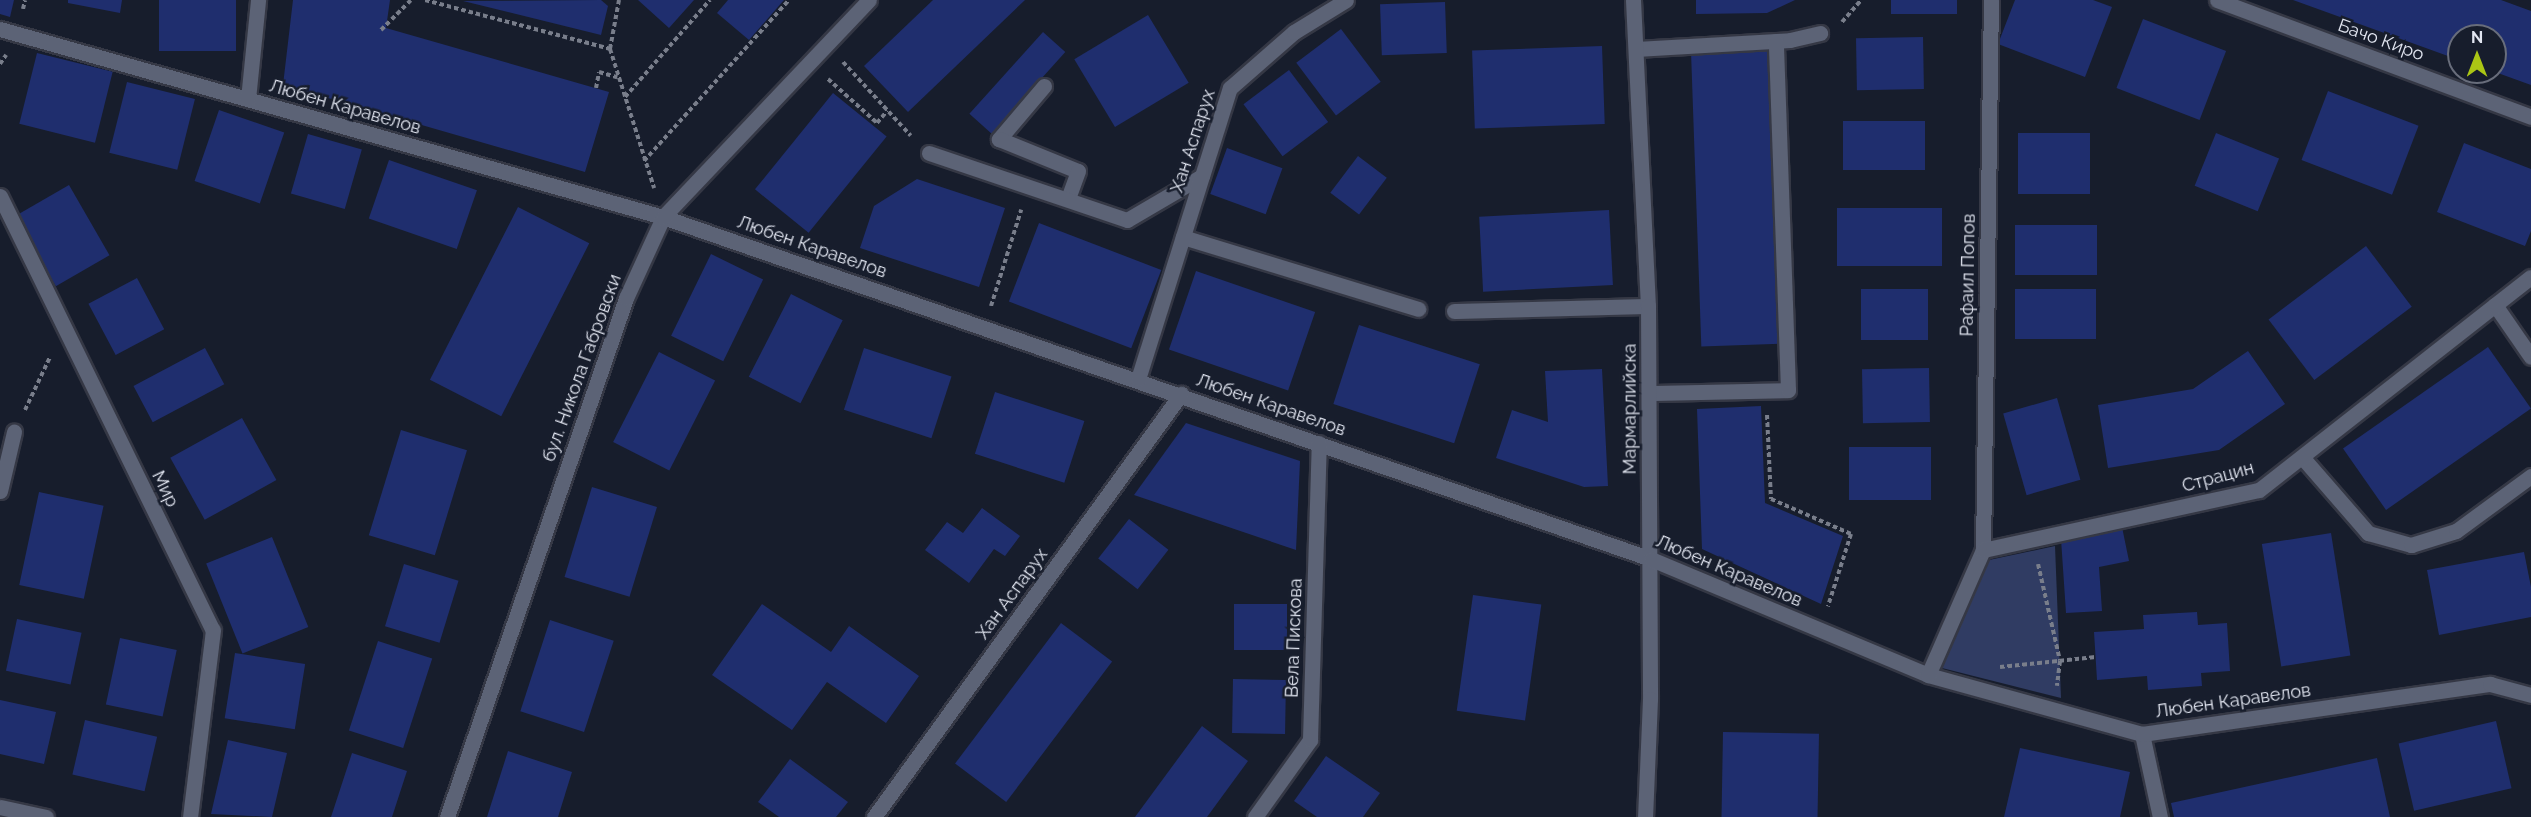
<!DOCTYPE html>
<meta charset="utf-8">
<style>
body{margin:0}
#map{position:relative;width:2531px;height:817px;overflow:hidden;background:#171d2c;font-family:Raleway,sans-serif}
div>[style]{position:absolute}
.green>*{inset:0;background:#303c63}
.building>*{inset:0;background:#1f2e6e;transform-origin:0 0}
.path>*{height:4px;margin-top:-2px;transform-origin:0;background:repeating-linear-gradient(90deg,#797e8b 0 4.5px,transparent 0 7.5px)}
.roads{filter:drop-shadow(2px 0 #353845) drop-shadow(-2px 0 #353845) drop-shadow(0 2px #353845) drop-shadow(0 -2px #353845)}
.lane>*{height:15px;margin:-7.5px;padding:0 7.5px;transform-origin:7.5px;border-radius:7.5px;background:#5c6376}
.street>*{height:15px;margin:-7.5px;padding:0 7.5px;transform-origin:7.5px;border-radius:7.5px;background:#5c6376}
.secondary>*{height:15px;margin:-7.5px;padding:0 7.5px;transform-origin:7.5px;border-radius:7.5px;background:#5c6376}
span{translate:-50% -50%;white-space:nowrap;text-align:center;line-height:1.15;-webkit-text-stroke:5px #171d2c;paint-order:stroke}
.street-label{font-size:18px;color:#e2e6f1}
.north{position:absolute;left:2447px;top:24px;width:60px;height:60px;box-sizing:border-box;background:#171d2c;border:2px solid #686d7b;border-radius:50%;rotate:0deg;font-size:16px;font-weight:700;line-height:24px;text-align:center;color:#e2e6f1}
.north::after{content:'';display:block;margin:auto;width:21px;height:27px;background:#abc615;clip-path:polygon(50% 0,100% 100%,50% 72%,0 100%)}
</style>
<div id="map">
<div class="green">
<i style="clip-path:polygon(2055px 546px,2061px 698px,1942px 668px,1989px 560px)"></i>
</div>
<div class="building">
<i style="clip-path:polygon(0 0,14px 0,10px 17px,0 14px)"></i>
<i style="clip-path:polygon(68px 0,122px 0,120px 13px,68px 3px)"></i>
<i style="left:159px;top:0;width:77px;height:51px"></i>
<i style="clip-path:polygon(293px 0,390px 0,386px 28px,609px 92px,585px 172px,283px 85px)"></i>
<i style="clip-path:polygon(601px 0,608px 6px,601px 35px,463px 1px)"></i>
<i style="clip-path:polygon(638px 0,694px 0,669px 28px)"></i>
<i style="clip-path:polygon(728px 0,784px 0,749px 40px,717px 13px)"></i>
<i style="clip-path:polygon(933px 0,1025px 0,908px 112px,864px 66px)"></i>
<i style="clip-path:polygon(1696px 0,1795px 0,1767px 13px,1696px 14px)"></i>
<i style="left:1891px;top:0;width:66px;height:14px"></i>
<i style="clip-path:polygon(2015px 0,2093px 0,2112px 7px,2085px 77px,1998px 44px)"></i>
<i style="clip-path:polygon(2293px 0,2501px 0,2531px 11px,2531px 85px,2495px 72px,2495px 36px,2459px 36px,2459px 60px)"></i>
<i style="left:1445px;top:2px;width:51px;height:65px;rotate:88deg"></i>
<i style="left:1148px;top:15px;width:79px;height:86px;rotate:59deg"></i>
<i style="left:2143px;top:19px;width:89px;height:74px;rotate:21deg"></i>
<i style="left:1341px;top:29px;width:66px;height:56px;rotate:53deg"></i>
<i style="left:1043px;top:32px;width:30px;height:110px;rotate:42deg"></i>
<i style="left:1923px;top:37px;width:52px;height:67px;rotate:89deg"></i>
<i style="left:1602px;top:46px;width:78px;height:130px;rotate:88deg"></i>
<i style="left:1771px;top:50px;width:294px;height:80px;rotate:88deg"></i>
<i style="left:37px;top:53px;width:78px;height:73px;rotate:14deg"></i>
<i style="left:1289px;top:70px;width:65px;height:57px;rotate:53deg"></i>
<i style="left:127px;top:82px;width:70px;height:73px;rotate:14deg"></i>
<i style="left:2328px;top:91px;width:97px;height:74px;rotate:21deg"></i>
<i style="left:833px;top:93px;width:69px;height:124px;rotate:39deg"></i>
<i style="left:219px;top:110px;width:69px;height:75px;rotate:19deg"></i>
<i style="left:1925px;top:121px;width:49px;height:82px;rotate:90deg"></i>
<i style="left:2018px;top:133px;width:72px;height:61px"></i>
<i style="left:2216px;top:133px;width:68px;height:57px;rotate:22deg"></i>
<i style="left:308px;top:134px;width:56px;height:62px;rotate:16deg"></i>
<i style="clip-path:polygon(2464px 143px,2531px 169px,2531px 231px,2525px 246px,2437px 212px)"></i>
<i style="left:1227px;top:148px;width:59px;height:49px;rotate:20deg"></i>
<i style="left:1358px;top:156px;width:36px;height:46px;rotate:37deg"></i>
<i style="left:389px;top:160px;width:93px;height:62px;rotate:19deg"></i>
<i style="clip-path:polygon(917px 179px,1005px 208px,979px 287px,860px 248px,874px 206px)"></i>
<i style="left:69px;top:185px;width:81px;height:62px;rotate:60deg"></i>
<i style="left:518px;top:207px;width:80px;height:194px;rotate:27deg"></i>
<i style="left:1837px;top:208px;width:105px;height:58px"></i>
<i style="left:1609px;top:210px;width:75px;height:130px;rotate:87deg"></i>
<i style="left:1039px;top:223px;width:131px;height:84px;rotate:21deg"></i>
<i style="left:2015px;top:225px;width:82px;height:50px"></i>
<i style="left:2366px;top:246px;width:76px;height:122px;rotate:53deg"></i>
<i style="left:711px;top:254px;width:58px;height:91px;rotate:26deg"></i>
<i style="left:1196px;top:271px;width:126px;height:83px;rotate:19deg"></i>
<i style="left:137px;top:278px;width:58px;height:55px;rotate:62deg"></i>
<i style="left:1928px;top:289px;width:51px;height:67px;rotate:90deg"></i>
<i style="left:2015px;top:289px;width:81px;height:50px"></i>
<i style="left:791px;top:294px;width:58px;height:93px;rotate:27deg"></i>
<i style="left:1359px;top:325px;width:127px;height:83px;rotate:18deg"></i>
<i style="left:2488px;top:347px;width:75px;height:177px;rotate:55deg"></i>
<i style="left:205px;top:348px;width:41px;height:81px;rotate:62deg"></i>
<i style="left:864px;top:348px;width:92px;height:65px;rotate:18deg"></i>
<i style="clip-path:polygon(2248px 351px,2285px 404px,2219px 450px,2108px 468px,2098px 405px,2193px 389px)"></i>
<i style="left:659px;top:352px;width:63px;height:101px;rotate:27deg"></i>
<i style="left:1929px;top:368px;width:54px;height:67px;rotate:89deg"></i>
<i style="clip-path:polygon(1602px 369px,1608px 486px,1584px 487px,1496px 458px,1512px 410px,1548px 422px,1545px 371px)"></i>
<i style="left:995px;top:392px;width:94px;height:65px;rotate:18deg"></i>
<i style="left:2057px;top:398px;width:85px;height:56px;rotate:74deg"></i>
<i style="clip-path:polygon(1761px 406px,1765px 503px,1843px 536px,1821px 604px,1702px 549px,1697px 409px)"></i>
<i style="left:242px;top:418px;width:71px;height:82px;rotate:61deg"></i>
<i style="clip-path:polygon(1186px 423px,1300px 461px,1296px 550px,1134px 495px)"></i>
<i style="left:401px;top:430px;width:69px;height:110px;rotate:17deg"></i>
<i style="left:1931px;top:447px;width:53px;height:82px;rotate:90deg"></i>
<i style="left:592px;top:487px;width:68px;height:94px;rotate:17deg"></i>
<i style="left:39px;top:492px;width:66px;height:95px;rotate:12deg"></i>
<i style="clip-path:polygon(982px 508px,1020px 536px,1005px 556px,994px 549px,969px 583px,925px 550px,947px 522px,963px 533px)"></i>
<i style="left:1129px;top:519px;width:50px;height:50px;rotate:38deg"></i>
<i style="clip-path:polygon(2122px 527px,2129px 561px,2099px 567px,2102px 611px,2066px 613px,2061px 539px)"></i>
<i style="left:2331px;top:533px;width:124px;height:70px;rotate:81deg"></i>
<i style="left:272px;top:537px;width:97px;height:71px;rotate:68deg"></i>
<i style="clip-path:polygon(2524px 552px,2531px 587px,2531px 617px,2439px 635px,2427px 570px)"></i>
<i style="left:404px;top:564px;width:57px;height:65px;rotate:17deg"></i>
<i style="left:1473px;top:595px;width:69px;height:117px;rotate:8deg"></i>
<i style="clip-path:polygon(762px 604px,831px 652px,849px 626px,919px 676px,886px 723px,827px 682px,792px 730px,712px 675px)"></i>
<i style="left:1234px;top:604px;width:53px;height:46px"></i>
<i style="clip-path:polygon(2197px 612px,2198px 625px,2227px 623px,2230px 671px,2201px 673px,2202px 686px,2148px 690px,2147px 676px,2097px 680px,2094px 632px,2144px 629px,2143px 615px)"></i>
<i style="left:17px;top:619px;width:66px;height:53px;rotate:12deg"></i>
<i style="left:550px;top:620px;width:67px;height:96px;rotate:18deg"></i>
<i style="left:1061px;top:623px;width:64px;height:176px;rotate:37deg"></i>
<i style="left:120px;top:638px;width:58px;height:68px;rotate:12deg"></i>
<i style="left:378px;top:641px;width:57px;height:94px;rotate:18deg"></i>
<i style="left:235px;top:653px;width:71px;height:66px;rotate:9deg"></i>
<i style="left:1233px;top:679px;width:53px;height:54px;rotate:1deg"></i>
<i style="clip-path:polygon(0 700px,56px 712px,44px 764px,0 754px)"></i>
<i style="left:85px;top:720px;width:74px;height:56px;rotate:13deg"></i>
<i style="left:2496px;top:721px;width:69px;height:100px;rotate:77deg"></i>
<i style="clip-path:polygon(1202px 726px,1248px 761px,1207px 817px,1135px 817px)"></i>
<i style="left:1723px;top:732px;width:96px;height:85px;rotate:1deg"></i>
<i style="clip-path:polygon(228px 740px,287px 753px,272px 817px,211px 814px)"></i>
<i style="clip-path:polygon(2020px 748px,2130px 772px,2120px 817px,2004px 817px)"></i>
<i style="clip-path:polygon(508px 751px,572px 772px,558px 817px,487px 817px)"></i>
<i style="clip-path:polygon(352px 753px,407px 771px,392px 817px,331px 817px)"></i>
<i style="clip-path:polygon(1326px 756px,1380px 793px,1363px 817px,1317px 817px,1294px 801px)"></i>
<i style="clip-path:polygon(2377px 758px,2390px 817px,2174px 817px,2171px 803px)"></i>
<i style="clip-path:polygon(790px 759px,848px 802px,836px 817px,779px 817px,758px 802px)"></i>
</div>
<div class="path">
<i style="left:425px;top:0;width:191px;rotate:14.8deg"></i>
<i style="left:619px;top:0;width:50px;rotate:100.4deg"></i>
<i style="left:610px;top:49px;width:146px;rotate:72.4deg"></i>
<i style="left:23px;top:9px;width:9px;rotate:-77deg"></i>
<i style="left:1842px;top:22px;width:29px;rotate:-49deg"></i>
<i style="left:381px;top:30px;width:42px;rotate:-45deg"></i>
<i style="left:843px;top:62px;width:100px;rotate:47.4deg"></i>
<i style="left:0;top:64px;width:11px;rotate:-56deg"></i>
<i style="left:828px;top:79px;width:66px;rotate:41.9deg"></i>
<i style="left:877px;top:123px;width:16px;rotate:-50deg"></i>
<i style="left:596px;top:88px;width:16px;rotate:-79deg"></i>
<i style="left:599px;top:72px;width:19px;rotate:16deg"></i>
<i style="left:625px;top:97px;width:129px;rotate:-48.8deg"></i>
<i style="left:644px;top:161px;width:217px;rotate:-48deg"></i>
<i style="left:991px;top:306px;width:101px;rotate:-72.6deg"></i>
<i style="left:25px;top:410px;width:59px;rotate:-64.7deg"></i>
<i style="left:1767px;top:415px;width:84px;rotate:87.3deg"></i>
<i style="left:1771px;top:499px;width:87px;rotate:23.6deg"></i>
<i style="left:1851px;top:534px;width:76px;rotate:107.7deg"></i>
<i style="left:2038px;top:564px;width:99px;rotate:77.2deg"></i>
<i style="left:2060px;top:661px;width:25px;rotate:97deg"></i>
<i style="left:2000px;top:667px;width:96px;rotate:-6deg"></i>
</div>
<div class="roads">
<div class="lane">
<i style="left:1636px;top:49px;width:154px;rotate:-3.3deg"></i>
<i style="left:1790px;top:40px;width:31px;rotate:-13deg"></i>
<i style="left:1044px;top:86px;width:70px;rotate:130.3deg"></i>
<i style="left:999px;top:139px;width:85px;rotate:22.1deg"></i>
<i style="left:1078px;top:171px;width:30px;rotate:110deg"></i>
<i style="left:929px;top:153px;width:209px;rotate:18.7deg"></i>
<i style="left:1127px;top:220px;width:87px;rotate:-30.4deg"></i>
<i style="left:1183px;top:237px;width:246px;rotate:17deg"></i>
<i style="left:2495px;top:305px;width:63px;rotate:55.3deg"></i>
<i style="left:1454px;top:311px;width:194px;rotate:-1.5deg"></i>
<i style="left:1649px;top:393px;width:139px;rotate:-1.2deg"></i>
<i style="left:1788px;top:390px;width:349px;rotate:-92deg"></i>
<i style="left:2302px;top:457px;width:101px;rotate:49deg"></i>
<i style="left:2368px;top:533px;width:45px;rotate:15.6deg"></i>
<i style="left:2411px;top:545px;width:47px;rotate:-17.3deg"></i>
<i style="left:2456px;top:531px;width:93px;rotate:-36.3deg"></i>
<i style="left:2142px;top:734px;width:85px;rotate:77.8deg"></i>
</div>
<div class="street">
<i style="left:1633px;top:0;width:306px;rotate:87.2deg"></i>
<i style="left:1648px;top:306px;width:393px;rotate:89.7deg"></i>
<i style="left:1650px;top:699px;width:118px;rotate:92.4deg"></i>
<i style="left:2217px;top:0;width:335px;rotate:20.4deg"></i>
<i style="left:0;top:29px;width:689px;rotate:15.83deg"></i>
<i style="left:663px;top:217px;width:1046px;rotate:19.09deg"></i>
<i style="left:1651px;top:559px;width:300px;rotate:22.7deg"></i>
<i style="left:1928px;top:675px;width:222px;rotate:15.4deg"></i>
<i style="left:2142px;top:734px;width:352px;rotate:-8.2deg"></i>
<i style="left:2490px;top:684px;width:42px;rotate:15deg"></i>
<i style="left:248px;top:99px;width:100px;rotate:-84.2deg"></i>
<i style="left:0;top:196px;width:483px;rotate:63.9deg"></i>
<i style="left:213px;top:630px;width:188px;rotate:97deg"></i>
<i style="left:1138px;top:379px;width:305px;rotate:-72.5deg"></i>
<i style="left:1230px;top:88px;width:85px;rotate:-41.2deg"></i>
<i style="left:1294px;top:32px;width:61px;rotate:-31.6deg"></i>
<i style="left:0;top:491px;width:61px;rotate:-76.7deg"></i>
<i style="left:1983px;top:550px;width:550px;rotate:-89.17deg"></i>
<i style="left:1928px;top:675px;width:137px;rotate:-66.3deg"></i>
<i style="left:1983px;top:550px;width:282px;rotate:-12.3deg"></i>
<i style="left:2259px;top:490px;width:345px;rotate:-38.1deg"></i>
<i style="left:0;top:807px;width:47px;rotate:12.3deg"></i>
<i style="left:874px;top:817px;width:523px;rotate:-54.03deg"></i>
<i style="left:1255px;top:817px;width:95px;rotate:-54.5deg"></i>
<i style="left:1310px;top:740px;width:297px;rotate:-88.3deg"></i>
</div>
<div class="secondary">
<i style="left:447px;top:817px;width:549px;rotate:-70.97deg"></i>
<i style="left:626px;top:298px;width:89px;rotate:-65.4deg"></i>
<i style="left:663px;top:217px;width:299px;rotate:-46.5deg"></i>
</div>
</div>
<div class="street-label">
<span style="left:2381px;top:40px;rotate:20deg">Бачо Киро</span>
<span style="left:345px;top:107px;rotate:16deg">Любен Каравелов</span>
<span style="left:1193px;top:141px;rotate:-72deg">Хан Аспарух</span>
<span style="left:812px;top:247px;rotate:19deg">Любен Каравелов</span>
<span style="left:1968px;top:275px;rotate:-89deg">Рафаил Попов</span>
<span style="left:582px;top:368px;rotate:-70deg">бул. Никола Габровски</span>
<span style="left:1271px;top:405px;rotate:19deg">Любен Каравелов</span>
<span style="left:1630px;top:409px;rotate:-90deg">Мармарлийска</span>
<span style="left:2218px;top:477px;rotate:-15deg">Страцин</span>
<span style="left:165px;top:489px;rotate:64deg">Мир</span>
<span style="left:1729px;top:571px;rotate:23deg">Любен Каравелов</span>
<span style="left:1012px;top:594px;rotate:-54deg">Хан Аспарух</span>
<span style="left:1294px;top:638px;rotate:-88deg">Вела Пискова</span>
<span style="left:2233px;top:701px;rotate:-8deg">Любен Каравелов</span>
</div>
<div class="north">N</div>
</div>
